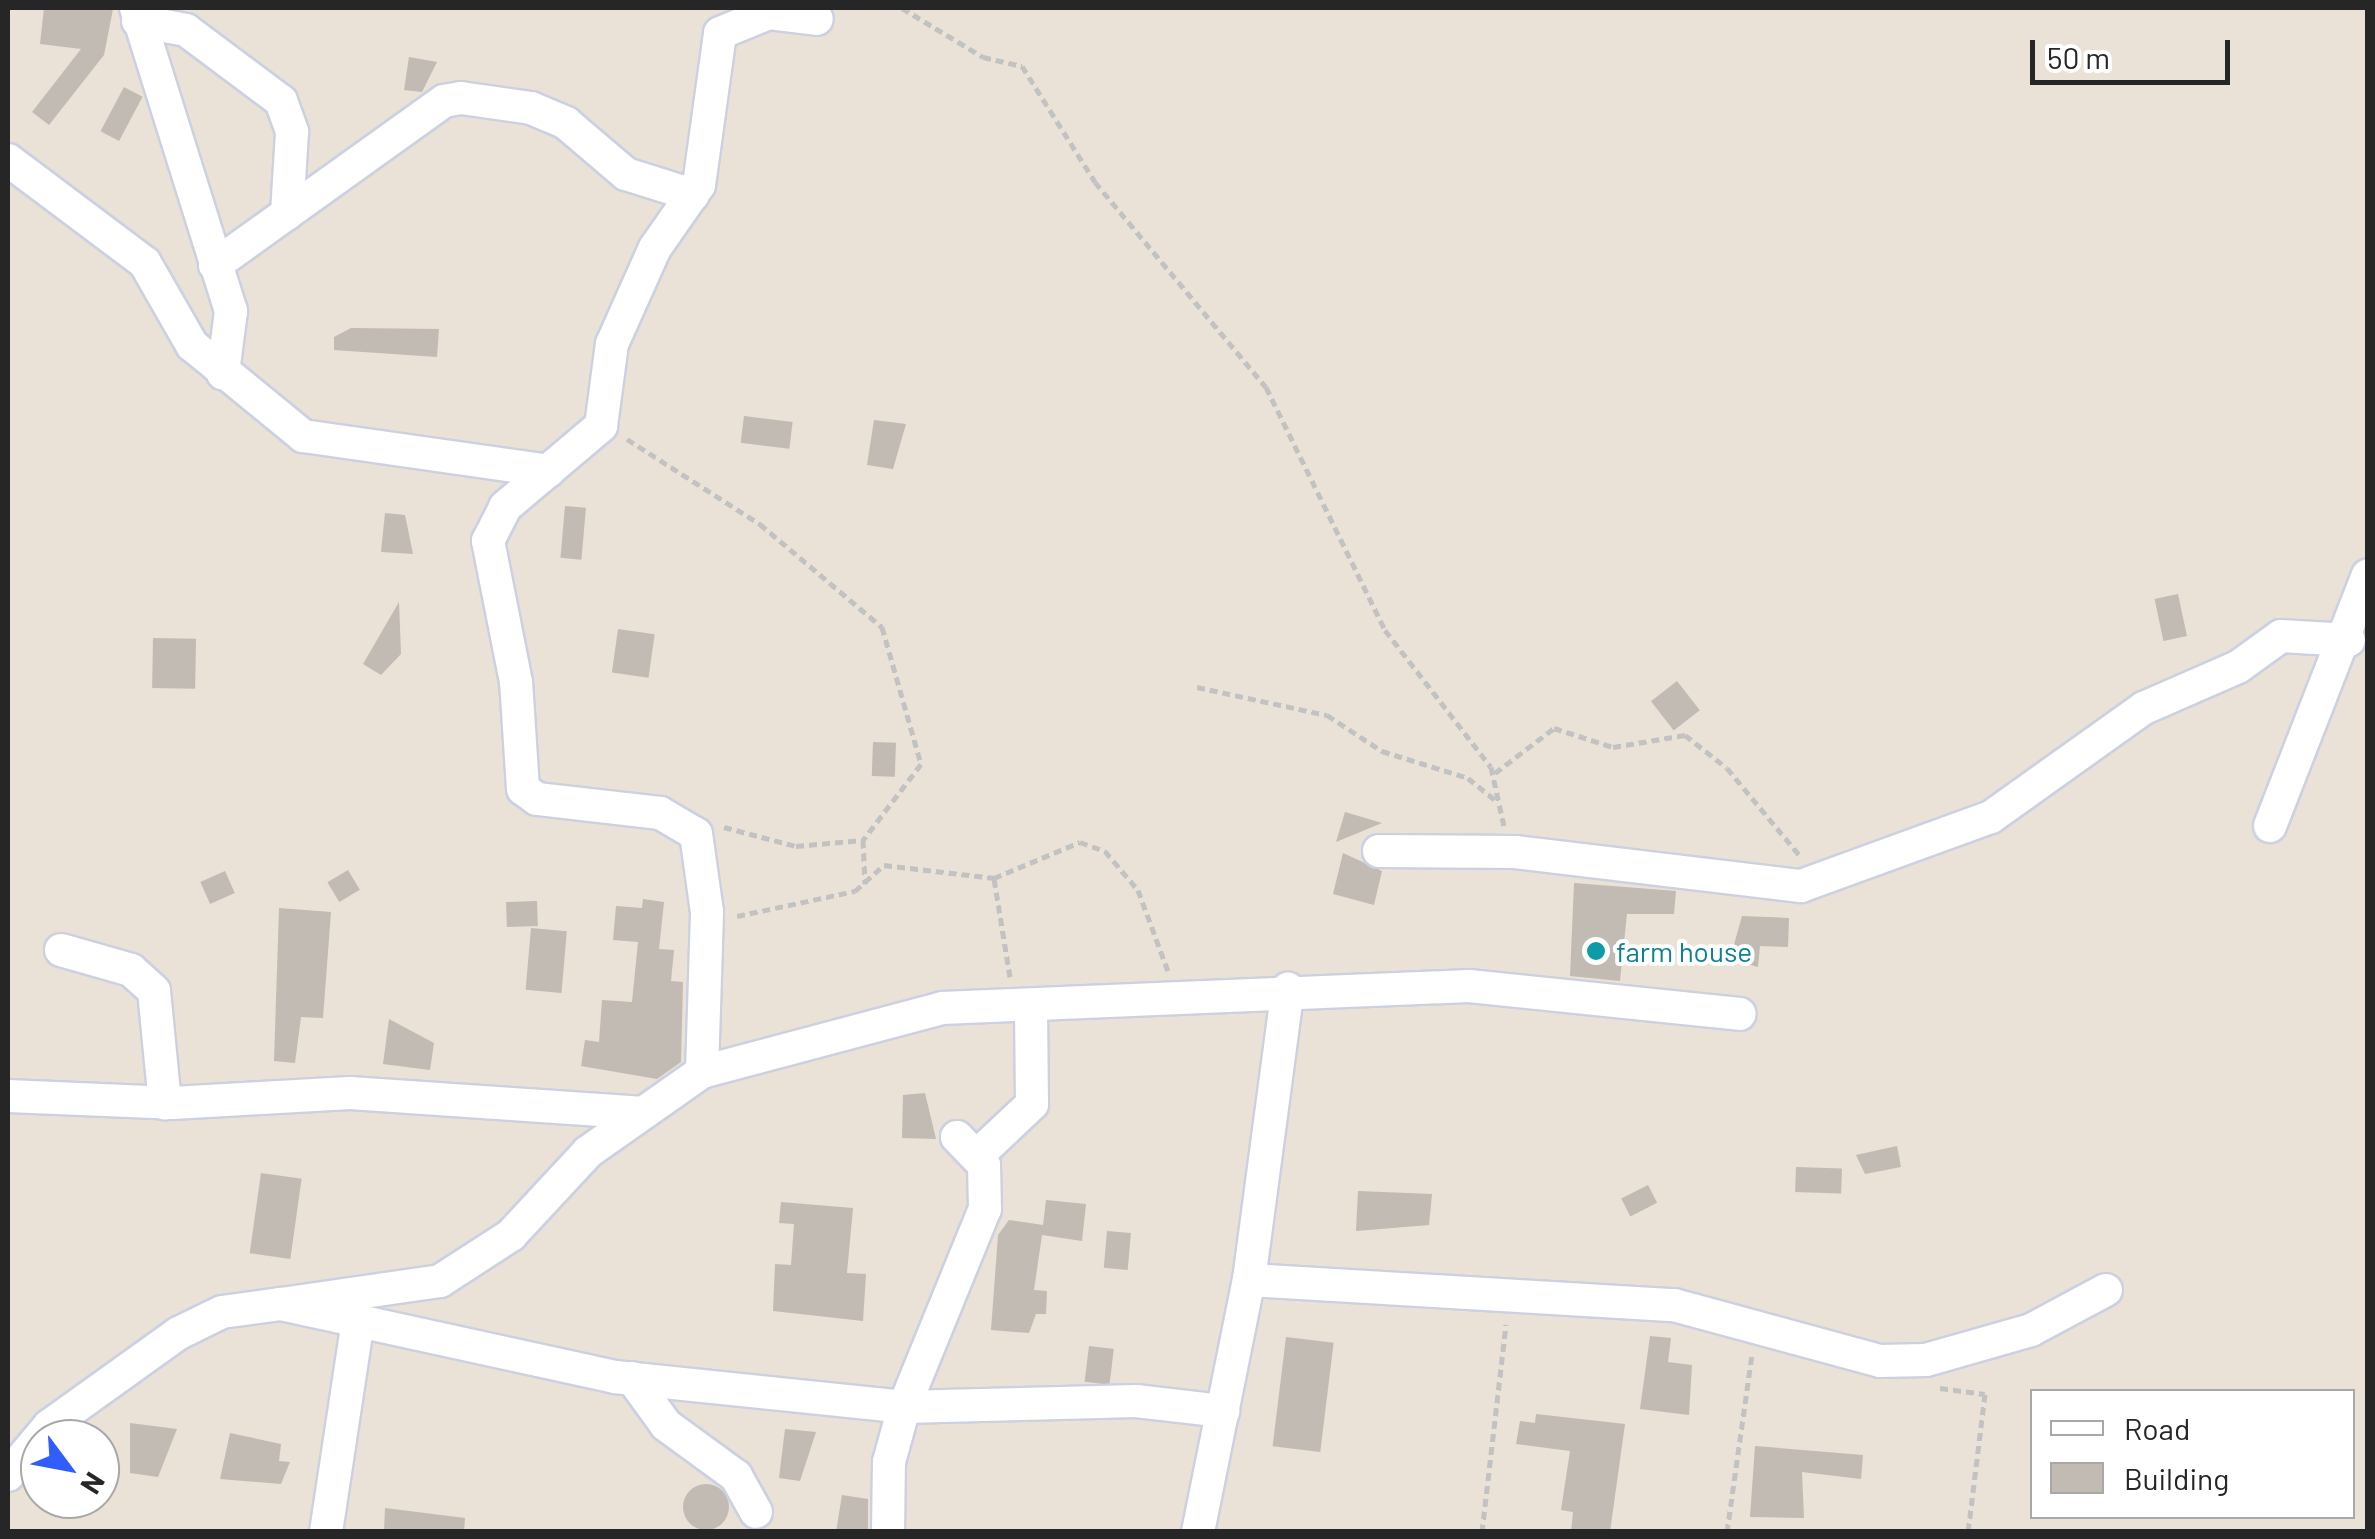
<!DOCTYPE html>
<style>
body{margin:0}
#map{position:relative;width:2375px;height:1539px;overflow:hidden;background:#eae1d7;font-family:Barlow,sans-serif}
div>[style]{position:absolute}
.building>*{inset:0;background:#c1bbb4;transform-origin:0 0}
.round{border-radius:50%}
.path>*{height:5px;margin-top:-2.5px;transform-origin:0;background:repeating-linear-gradient(90deg,#c2c2c2 0 8px,transparent 0 13px)}
.roads{filter:drop-shadow(2px 0 #ccd1e1) drop-shadow(-2px 0 #ccd1e1) drop-shadow(0 2px #ccd1e1) drop-shadow(0 -2px #ccd1e1)}
.minor>*{height:32px;margin:-16px;padding:0 16px;transform-origin:16px;border-radius:16px;background:#fff}
.dots>*{width:28px;height:28px;translate:-50% -50%;box-sizing:border-box;border:5px solid #fff;border-radius:50%}
span{translate:-50% -50%;white-space:nowrap;text-align:center;line-height:1.15;-webkit-text-stroke:8px #fff;paint-order:stroke}
.culture-label{font-size:28px;color:#0d838f}
.left{translate:0 -50%;text-align:left}
.frame{position:absolute;inset:0;border:10px solid #262626;pointer-events:none}
.legend{position:absolute;left:2030px;top:1389px;width:325px;height:130px;box-sizing:border-box;background:#fff;border:2px solid #a8a8a8;margin:0;padding:12px 18px;list-style:none;font-size:30px;color:#262626}
.legend li{display:flex;align-items:center;gap:20px;height:50px}
.legend b{width:50px;border:2px solid #a8a8a8}
.north{position:absolute;left:20px;top:1419px;width:100px;height:100px;box-sizing:border-box;background:#fff;border:2px solid #a8a8a8;border-radius:50%;rotate:122deg;font-size:28px;font-weight:700;line-height:40px;text-align:center;color:#262626}
.north::after{content:'';display:block;margin:auto;width:35px;height:45px;background:#315dfd;clip-path:polygon(50% 0,100% 100%,50% 72%,0 100%)}
.scale{position:absolute;left:2030px;top:40px;width:200px;height:45px;box-sizing:border-box;border:5px solid #262626;border-top:0;padding-left:12px;font-size:30px;line-height:35px;white-space:nowrap;color:#262626;-webkit-text-stroke:8px #fff;paint-order:stroke}
</style>
<div id="map">
<div class="building">
<i style="clip-path:polygon(44px 8px,113px 9px,104px 55px,49px 125px,32px 112px,81px 49px,40px 44px)"></i>
<i style="clip-path:polygon(409px 57px,437px 62px,422px 92px,404px 90px)"></i>
<i style="left:124px;top:87px;width:21px;height:50px;rotate:28deg"></i>
<i style="clip-path:polygon(351px 328px,439px 329px,437px 357px,334px 350px,334px 337px)"></i>
<i style="left:744px;top:416px;width:49px;height:27px;rotate:7deg"></i>
<i style="clip-path:polygon(874px 420px,906px 424px,893px 469px,867px 465px)"></i>
<i style="left:565px;top:506px;width:21px;height:52px;rotate:5deg"></i>
<i style="clip-path:polygon(385px 513px,405px 515px,413px 554px,381px 552px)"></i>
<i style="left:2178px;top:594px;width:43px;height:24px;rotate:78deg"></i>
<i style="clip-path:polygon(399px 602px,401px 654px,381px 675px,363px 664px)"></i>
<i style="left:618px;top:629px;width:37px;height:44px;rotate:8deg"></i>
<i style="left:153px;top:638px;width:43px;height:50px;rotate:1deg"></i>
<i style="left:1677px;top:681px;width:37px;height:33px;rotate:52deg"></i>
<i style="left:873px;top:742px;width:23px;height:34px;rotate:2deg"></i>
<i style="clip-path:polygon(1345px 812px,1382px 823px,1336px 842px)"></i>
<i style="clip-path:polygon(1343px 853px,1382px 871px,1374px 905px,1333px 894px)"></i>
<i style="left:348px;top:870px;width:23px;height:24px;rotate:59deg"></i>
<i style="left:225px;top:871px;width:24px;height:27px;rotate:66deg"></i>
<i style="clip-path:polygon(1574px 883px,1676px 891px,1674px 914px,1627px 914px,1620px 981px,1570px 976px)"></i>
<i style="clip-path:polygon(643px 899px,664px 902px,659px 949px,674px 950px,671px 981px,683px 982px,681px 1062px,657px 1079px,581px 1066px,585px 1040px,599px 1042px,602px 1000px,632px 1002px,638px 942px,613px 940px,616px 906px,642px 908px)"></i>
<i style="left:537px;top:901px;width:25px;height:31px;rotate:88deg"></i>
<i style="clip-path:polygon(279px 908px,331px 912px,323px 1018px,301px 1017px,295px 1063px,274px 1061px)"></i>
<i style="clip-path:polygon(1742px 916px,1789px 918px,1788px 947px,1760px 946px,1758px 967px,1730px 959px)"></i>
<i style="left:531px;top:928px;width:36px;height:62px;rotate:5deg"></i>
<i style="clip-path:polygon(389px 1019px,434px 1043px,430px 1070px,383px 1064px)"></i>
<i style="clip-path:polygon(925px 1093px,936px 1139px,902px 1138px,903px 1095px)"></i>
<i style="clip-path:polygon(1897px 1146px,1901px 1167px,1865px 1174px,1856px 1155px)"></i>
<i style="left:1796px;top:1167px;width:46px;height:25px;rotate:2deg"></i>
<i style="left:261px;top:1173px;width:41px;height:81px;rotate:8deg"></i>
<i style="left:1648px;top:1185px;width:20px;height:30px;rotate:63deg"></i>
<i style="clip-path:polygon(1358px 1191px,1432px 1194px,1429px 1225px,1356px 1231px)"></i>
<i style="clip-path:polygon(1046px 1200px,1086px 1204px,1082px 1241px,1042px 1235px,1034px 1290px,1047px 1291px,1046px 1314px,1036px 1314px,1029px 1333px,991px 1330px,998px 1235px,1009px 1220px,1043px 1225px)"></i>
<i style="clip-path:polygon(781px 1202px,853px 1208px,847px 1273px,866px 1274px,863px 1321px,773px 1311px,775px 1264px,791px 1265px,794px 1224px,779px 1223px)"></i>
<i style="left:1107px;top:1231px;width:24px;height:37px;rotate:5deg"></i>
<i style="clip-path:polygon(1650px 1336px,1671px 1338px,1668px 1362px,1692px 1365px,1689px 1415px,1640px 1409px)"></i>
<i style="left:1286px;top:1337px;width:48px;height:110px;rotate:7deg"></i>
<i style="left:1089px;top:1346px;width:25px;height:36px;rotate:7deg"></i>
<i style="clip-path:polygon(1536px 1414px,1625px 1424px,1610px 1532px,1571px 1532px,1573px 1512px,1561px 1510px,1570px 1451px,1516px 1444px,1520px 1421px,1535px 1423px)"></i>
<i style="clip-path:polygon(130px 1423px,177px 1429px,158px 1477px,130px 1473px)"></i>
<i style="clip-path:polygon(785px 1429px,816px 1432px,800px 1481px,779px 1478px)"></i>
<i style="clip-path:polygon(230px 1433px,281px 1444px,279px 1461px,290px 1462px,281px 1484px,220px 1479px)"></i>
<i style="clip-path:polygon(1755px 1446px,1863px 1455px,1861px 1479px,1802px 1472px,1804px 1518px,1750px 1517px)"></i>
<i class="round" style="left:683px;top:1484px;width:46px;height:46px"></i>
<i style="clip-path:polygon(842px 1495px,868px 1499px,868px 1532px,836px 1532px)"></i>
<i style="clip-path:polygon(385px 1508px,465px 1518px,464px 1532px,384px 1532px)"></i>
</div>
<div class="path">
<i style="left:902px;top:8px;width:95px;rotate:31.2deg"></i>
<i style="left:983px;top:57px;width:40px;rotate:13deg"></i>
<i style="left:1022px;top:66px;width:137px;rotate:57.8deg"></i>
<i style="left:1095px;top:182px;width:267px;rotate:50.2deg"></i>
<i style="left:1266px;top:387px;width:271px;rotate:63.9deg"></i>
<i style="left:1385px;top:630px;width:173px;rotate:52.3deg"></i>
<i style="left:1491px;top:767px;width:60px;rotate:77.6deg"></i>
<i style="left:627px;top:439px;width:158px;rotate:32.6deg"></i>
<i style="left:760px;top:524px;width:160px;rotate:40.2deg"></i>
<i style="left:882px;top:627px;width:142px;rotate:74.1deg"></i>
<i style="left:921px;top:764px;width:96px;rotate:127.3deg"></i>
<i style="left:863px;top:840px;width:44px;rotate:87.4deg"></i>
<i style="left:1197px;top:687px;width:133px;rotate:12.2deg"></i>
<i style="left:1327px;top:715px;width:66px;rotate:33.2deg"></i>
<i style="left:1382px;top:751px;width:90px;rotate:17.4deg"></i>
<i style="left:1468px;top:778px;width:35px;rotate:39deg"></i>
<i style="left:1495px;top:773px;width:74px;rotate:-37.3deg"></i>
<i style="left:1554px;top:728px;width:62px;rotate:17.9deg"></i>
<i style="left:1613px;top:747px;width:73px;rotate:-9.5deg"></i>
<i style="left:1685px;top:735px;width:53px;rotate:38.2deg"></i>
<i style="left:1727px;top:768px;width:114px;rotate:50.3deg"></i>
<i style="left:724px;top:827px;width:74px;rotate:14.8deg"></i>
<i style="left:796px;top:846px;width:67px;rotate:-5.1deg"></i>
<i style="left:737px;top:916px;width:121px;rotate:-12deg"></i>
<i style="left:855px;top:891px;width:39px;rotate:-42deg"></i>
<i style="left:884px;top:865px;width:111px;rotate:6.7deg"></i>
<i style="left:1010px;top:977px;width:100px;rotate:-99.2deg"></i>
<i style="left:994px;top:878px;width:93px;rotate:-22.7deg"></i>
<i style="left:1080px;top:842px;width:27px;rotate:20deg"></i>
<i style="left:1105px;top:851px;width:51px;rotate:49.8deg"></i>
<i style="left:1138px;top:890px;width:86px;rotate:69.7deg"></i>
<i style="left:1940px;top:1388px;width:45px;rotate:7.6deg"></i>
<i style="left:1985px;top:1394px;width:139px;rotate:97deg"></i>
<i style="left:1482px;top:1532px;width:209px;rotate:-83.4deg"></i>
<i style="left:1727px;top:1532px;width:180px;rotate:-82deg"></i>
</div>
<div class="roads">
<div class="minor">
<i style="left:136px;top:8px;width:318px;rotate:72.6deg"></i>
<i style="left:231px;top:311px;width:63px;rotate:97.4deg"></i>
<i style="left:138px;top:21px;width:49px;rotate:10.6deg"></i>
<i style="left:186px;top:30px;width:119px;rotate:36.8deg"></i>
<i style="left:281px;top:101px;width:33px;rotate:70deg"></i>
<i style="left:292px;top:132px;width:82px;rotate:93.5deg"></i>
<i style="left:8px;top:160px;width:171px;rotate:36.9deg"></i>
<i style="left:145px;top:263px;width:95px;rotate:60.2deg"></i>
<i style="left:192px;top:345px;width:144px;rotate:39.3deg"></i>
<i style="left:303px;top:436px;width:248px;rotate:8.1deg"></i>
<i style="left:215px;top:265px;width:282px;rotate:-35.6deg"></i>
<i style="left:444px;top:101px;width:17px;rotate:-10deg"></i>
<i style="left:461px;top:98px;width:71px;rotate:8.1deg"></i>
<i style="left:531px;top:108px;width:38px;rotate:23deg"></i>
<i style="left:566px;top:123px;width:79px;rotate:40.4deg"></i>
<i style="left:626px;top:174px;width:70px;rotate:17.4deg"></i>
<i style="left:2270px;top:826px;width:269px;rotate:-68.7deg"></i>
<i style="left:1379px;top:851px;width:136px;rotate:0.4deg"></i>
<i style="left:1515px;top:852px;width:288px;rotate:6.8deg"></i>
<i style="left:1801px;top:886px;width:202px;rotate:-20deg"></i>
<i style="left:1991px;top:817px;width:188px;rotate:-35.5deg"></i>
<i style="left:2144px;top:708px;width:103px;rotate:-23.6deg"></i>
<i style="left:2238px;top:667px;width:53px;rotate:-35.8deg"></i>
<i style="left:2281px;top:636px;width:68px;rotate:3.4deg"></i>
<i style="left:61px;top:950px;width:73px;rotate:15.9deg"></i>
<i style="left:131px;top:970px;width:31px;rotate:42deg"></i>
<i style="left:154px;top:991px;width:113px;rotate:84.4deg"></i>
<i style="left:702px;top:1072px;width:160px;rotate:-88.2deg"></i>
<i style="left:707px;top:912px;width:79px;rotate:-98deg"></i>
<i style="left:696px;top:834px;width:42px;rotate:-149.7deg"></i>
<i style="left:660px;top:813px;width:124px;rotate:-173.5deg"></i>
<i style="left:537px;top:799px;width:17px;rotate:-144deg"></i>
<i style="left:523px;top:789px;width:107px;rotate:-93.7deg"></i>
<i style="left:516px;top:682px;width:144px;rotate:-101.2deg"></i>
<i style="left:488px;top:541px;width:38px;rotate:-63deg"></i>
<i style="left:505px;top:507px;width:126px;rotate:-40.2deg"></i>
<i style="left:601px;top:426px;width:83px;rotate:-82.4deg"></i>
<i style="left:612px;top:344px;width:105px;rotate:-65.9deg"></i>
<i style="left:655px;top:248px;width:77px;rotate:-55.1deg"></i>
<i style="left:699px;top:185px;width:153px;rotate:-82.1deg"></i>
<i style="left:720px;top:33px;width:53px;rotate:-22.2deg"></i>
<i style="left:769px;top:13px;width:48px;rotate:7.1deg"></i>
<i style="left:8px;top:1096px;width:164px;rotate:2.4deg"></i>
<i style="left:172px;top:1103px;width:178px;rotate:-3.2deg"></i>
<i style="left:350px;top:1093px;width:291px;rotate:3.9deg"></i>
<i style="left:979px;top:1154px;width:73px;rotate:-43.3deg"></i>
<i style="left:1032px;top:1104px;width:99px;rotate:-90.6deg"></i>
<i style="left:1249px;top:1280px;width:426px;rotate:3.4deg"></i>
<i style="left:1674px;top:1305px;width:213px;rotate:15.2deg"></i>
<i style="left:1880px;top:1361px;width:46px;rotate:-1.2deg"></i>
<i style="left:1926px;top:1360px;width:109px;rotate:-15.9deg"></i>
<i style="left:2031px;top:1330px;width:85px;rotate:-28.1deg"></i>
<i style="left:281px;top:1304px;width:161px;rotate:-8.2deg"></i>
<i style="left:440px;top:1281px;width:85px;rotate:-32.9deg"></i>
<i style="left:511px;top:1235px;width:113px;rotate:-47.1deg"></i>
<i style="left:588px;top:1152px;width:139px;rotate:-35.1deg"></i>
<i style="left:702px;top:1072px;width:248px;rotate:-14.9deg"></i>
<i style="left:942px;top:1008px;width:527px;rotate:-2.39deg"></i>
<i style="left:1469px;top:986px;width:272px;rotate:5.9deg"></i>
<i style="left:632px;top:1378px;width:58px;rotate:54.1deg"></i>
<i style="left:666px;top:1425px;width:87px;rotate:36.1deg"></i>
<i style="left:736px;top:1476px;width:41px;rotate:60.9deg"></i>
<i style="left:8px;top:1475px;width:64px;rotate:-50.1deg"></i>
<i style="left:49px;top:1426px;width:160px;rotate:-35.6deg"></i>
<i style="left:179px;top:1333px;width:48px;rotate:-26deg"></i>
<i style="left:222px;top:1312px;width:60px;rotate:-7.7deg"></i>
<i style="left:281px;top:1304px;width:342px;rotate:12.3deg"></i>
<i style="left:615px;top:1377px;width:291px;rotate:5.9deg"></i>
<i style="left:904px;top:1407px;width:232px;rotate:-1.5deg"></i>
<i style="left:1136px;top:1401px;width:88px;rotate:6.6deg"></i>
<i style="left:326px;top:1532px;width:214px;rotate:-81.4deg"></i>
<i style="left:888px;top:1532px;width:70px;rotate:-89.2deg"></i>
<i style="left:889px;top:1462px;width:57px;rotate:-74.7deg"></i>
<i style="left:904px;top:1407px;width:214px;rotate:-67.8deg"></i>
<i style="left:985px;top:1209px;width:44px;rotate:-91.3deg"></i>
<i style="left:984px;top:1165px;width:39px;rotate:-134deg"></i>
<i style="left:1198px;top:1532px;width:257px;rotate:-78.6deg"></i>
<i style="left:1249px;top:1280px;width:294px;rotate:-82.4deg"></i>
</div>
</div>
<div class="dots">
<i style="left:1596px;top:951px;background:#0f9aa8"></i>
</div>
<div class="culture-label">
<span class="left" style="left:1616px;top:951px">farm house</span>
</div>
<div class="frame"></div>
<ul class="legend">
<li><b style="height:12px;background:#fff"></b>Road</li>
<li><b style="height:28px;background:#c1bbb4"></b>Building</li>
</ul>
<div class="north">N</div>
<div class="scale">50 m</div>
</div>
